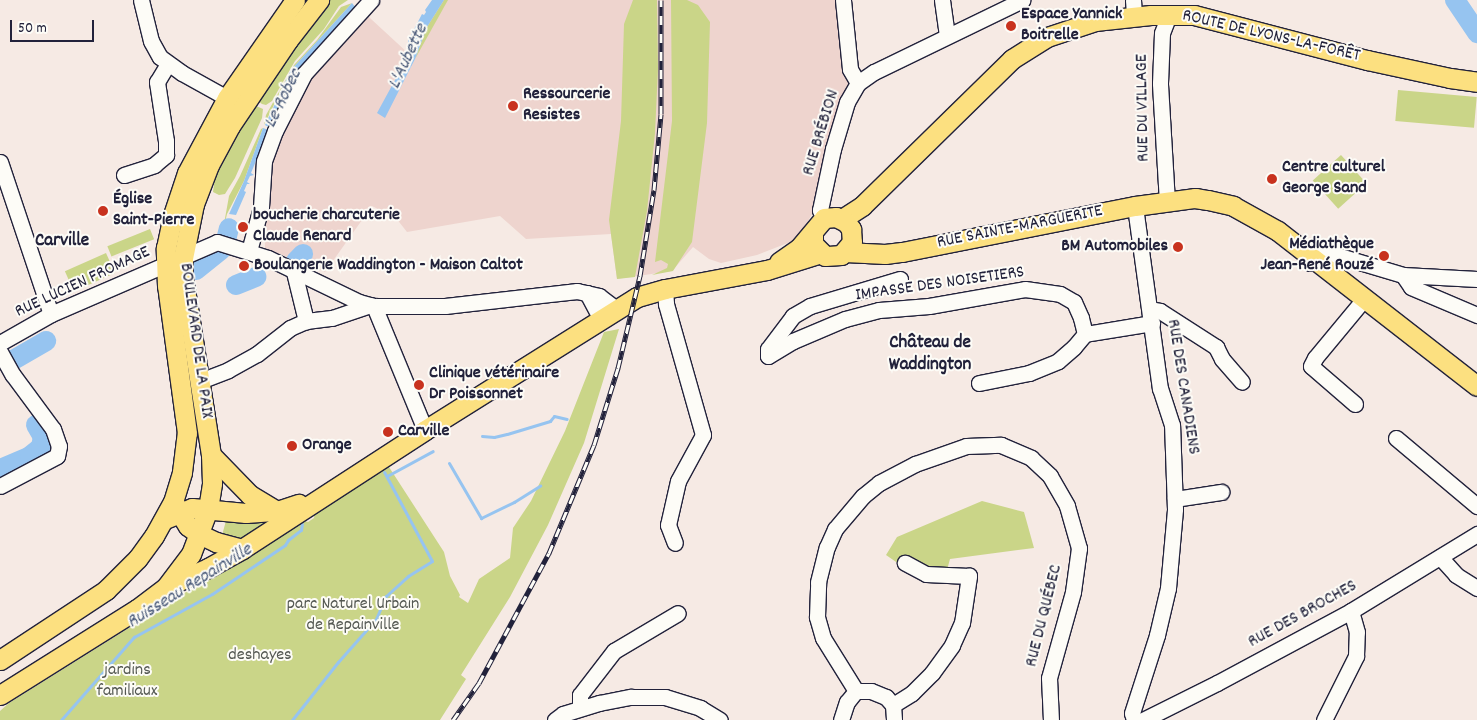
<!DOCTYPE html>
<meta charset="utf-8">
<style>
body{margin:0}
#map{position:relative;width:1477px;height:720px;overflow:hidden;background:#f6eae4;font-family:Dekko,sans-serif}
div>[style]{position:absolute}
.built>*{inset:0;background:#eed4ce}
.green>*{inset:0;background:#cad588;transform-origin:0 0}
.water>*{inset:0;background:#96c4f0}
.stream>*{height:3px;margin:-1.5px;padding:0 1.5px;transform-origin:1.5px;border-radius:1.5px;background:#96c4f0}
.river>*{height:20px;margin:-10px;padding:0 10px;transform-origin:10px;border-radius:10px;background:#96c4f0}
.roads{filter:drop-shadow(1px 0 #22223b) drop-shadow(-1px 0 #22223b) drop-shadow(0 1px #22223b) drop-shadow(0 -1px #22223b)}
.minor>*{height:15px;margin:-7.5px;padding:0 7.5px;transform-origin:7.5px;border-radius:7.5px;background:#fdfcf7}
.major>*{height:19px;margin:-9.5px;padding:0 9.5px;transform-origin:9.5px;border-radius:9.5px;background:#fce080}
.rail>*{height:5px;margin-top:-2.5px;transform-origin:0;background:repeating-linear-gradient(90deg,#fdfcf7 0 9px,#22223b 0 18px);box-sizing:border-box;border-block:1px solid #22223b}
.dots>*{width:14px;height:14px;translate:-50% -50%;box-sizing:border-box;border:2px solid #fdfcf7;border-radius:50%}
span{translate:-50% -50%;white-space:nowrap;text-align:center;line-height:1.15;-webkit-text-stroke:4px #fdfcf7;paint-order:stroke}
.poi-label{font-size:18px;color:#22223b;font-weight:700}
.left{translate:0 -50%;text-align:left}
.right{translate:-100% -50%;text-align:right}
.street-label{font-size:18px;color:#22223b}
.park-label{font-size:18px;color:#545852}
.water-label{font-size:19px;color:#4b5b7a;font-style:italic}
.neighbourhood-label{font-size:19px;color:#22223b;font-weight:700}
.scale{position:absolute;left:10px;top:20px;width:84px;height:22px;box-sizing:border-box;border:2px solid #22223b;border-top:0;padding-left:6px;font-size:15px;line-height:18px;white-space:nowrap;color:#22223b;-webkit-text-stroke:4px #fdfcf7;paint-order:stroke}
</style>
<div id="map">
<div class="built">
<i style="clip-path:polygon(436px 0,843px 0,853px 75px,822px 196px,798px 239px,757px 255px,721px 263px,709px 259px,693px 247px,672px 271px,617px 279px,611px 234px,526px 239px,500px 216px,407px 232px,396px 218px,372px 206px,325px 272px,265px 248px,263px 157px,298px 74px,358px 7px,409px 54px)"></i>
</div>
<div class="green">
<i style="clip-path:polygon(327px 0,348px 0,339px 6px,324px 29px,295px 61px,272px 101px,266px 105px,262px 104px,258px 101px,266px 82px)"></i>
<i style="clip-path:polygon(444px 0,448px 0,415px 59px,427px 27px)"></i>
<i style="clip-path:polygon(633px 0,657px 0,658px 69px,655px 133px,647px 211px,635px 277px,617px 279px,609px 220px,621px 121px,624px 24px)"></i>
<i style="clip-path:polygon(671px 0,687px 0,698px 5px,710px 22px,707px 123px,692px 242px,673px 271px,652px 275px,667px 268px,668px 264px,661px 260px,655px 262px,672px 121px)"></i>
<i style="clip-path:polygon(352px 3px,291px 70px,264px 125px,266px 115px,294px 65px,317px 40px,341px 7px)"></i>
<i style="left:1398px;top:90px;width:79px;height:31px;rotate:5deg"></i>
<i style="clip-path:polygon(254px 105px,263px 109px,262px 118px,235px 178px,225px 194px,219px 195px,213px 192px,215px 177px)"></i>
<i style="clip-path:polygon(263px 128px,244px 181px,227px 214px,222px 235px,229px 196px,240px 176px,261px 129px)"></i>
<i style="left:1341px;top:155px;width:38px;height:38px;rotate:48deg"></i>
<i style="left:150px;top:229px;width:11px;height:46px;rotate:68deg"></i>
<i style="left:106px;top:253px;width:22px;height:45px;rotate:66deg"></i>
<i style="clip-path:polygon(619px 329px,584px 443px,548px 525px,510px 597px,461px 675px,466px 679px,440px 720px,0 720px,0 711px,9px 703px,301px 520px,308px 522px,314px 518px,315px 511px,389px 467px,444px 552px,450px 576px,460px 595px,459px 597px,468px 603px,479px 579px,510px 558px,513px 528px,531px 501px,565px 431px,604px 332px)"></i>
<i style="clip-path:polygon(982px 501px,1024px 512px,1034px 548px,950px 559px,947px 570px,899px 564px,886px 555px,897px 537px)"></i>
<i style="clip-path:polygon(295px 510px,242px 542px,221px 539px,227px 517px)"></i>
</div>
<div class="water">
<i style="clip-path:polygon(432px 0,444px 0,427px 27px,415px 59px,385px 118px,377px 113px,407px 58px,410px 48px,408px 41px,422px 14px,424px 15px,426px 12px,425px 10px)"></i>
<i style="clip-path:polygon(352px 3px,356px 8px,295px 74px,270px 128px,265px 125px,291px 70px)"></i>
<i style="clip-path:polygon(263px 128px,269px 130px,251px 173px,254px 175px,250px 176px,247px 182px,250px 184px,247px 184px,244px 191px,246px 192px,236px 215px,229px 214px,244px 181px)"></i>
</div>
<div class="stream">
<i style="left:482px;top:436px;width:12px;rotate:5deg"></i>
<i style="left:494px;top:437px;width:13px;rotate:-13deg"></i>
<i style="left:507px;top:434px;width:45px;rotate:-16.8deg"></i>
<i style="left:550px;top:421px;width:6px;rotate:-51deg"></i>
<i style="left:554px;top:416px;width:13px;rotate:13deg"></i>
<i style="left:449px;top:463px;width:64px;rotate:59.8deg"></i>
<i style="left:481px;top:518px;width:37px;rotate:-26deg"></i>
<i style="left:514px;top:502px;width:31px;rotate:-32deg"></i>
<i style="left:387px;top:476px;width:52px;rotate:-28.5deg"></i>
<i style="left:61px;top:720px;width:111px;rotate:-48.7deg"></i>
<i style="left:134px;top:637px;width:89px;rotate:-28.9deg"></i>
<i style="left:212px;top:594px;width:88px;rotate:-33.9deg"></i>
<i style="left:285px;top:545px;width:6px;rotate:-59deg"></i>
<i style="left:288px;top:540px;width:16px;rotate:-38deg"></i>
<i style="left:301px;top:530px;width:6px;rotate:-81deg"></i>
<i style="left:292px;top:720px;width:74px;rotate:-51.6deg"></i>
<i style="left:338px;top:662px;width:57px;rotate:-48.5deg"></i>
<i style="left:376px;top:619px;width:25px;rotate:-67deg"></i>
<i style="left:386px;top:596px;width:30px;rotate:-42deg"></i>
<i style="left:408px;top:576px;width:28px;rotate:-32deg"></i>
<i style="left:432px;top:561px;width:101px;rotate:-118.3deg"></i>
</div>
<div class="river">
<i style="left:1455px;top:0;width:40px;rotate:56deg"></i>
<i style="left:227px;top:236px;width:8px;rotate:-76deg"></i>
<i style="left:296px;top:261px;width:10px;rotate:-45deg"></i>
<i style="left:196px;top:270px;width:32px;rotate:-39deg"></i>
<i style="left:236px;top:285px;width:22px;rotate:-22deg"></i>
<i style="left:15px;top:359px;width:36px;rotate:-30deg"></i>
<i style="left:0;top:469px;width:33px;rotate:-23deg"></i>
<i style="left:30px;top:456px;width:14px;rotate:-39deg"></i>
<i style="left:41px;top:447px;width:10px;rotate:-79deg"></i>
<i style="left:43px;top:437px;width:14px;rotate:-120deg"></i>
</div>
<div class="roads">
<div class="minor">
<i style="left:141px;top:0;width:42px;rotate:76.3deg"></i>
<i style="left:151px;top:41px;width:18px;rotate:61deg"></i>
<i style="left:160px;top:57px;width:27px;rotate:36deg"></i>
<i style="left:182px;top:73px;width:51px;rotate:29.1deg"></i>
<i style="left:942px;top:0;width:36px;rotate:82deg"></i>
<i style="left:1133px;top:0;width:16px;rotate:86deg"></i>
<i style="left:858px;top:83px;width:19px;rotate:-35deg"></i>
<i style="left:874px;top:72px;width:165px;rotate:-25.9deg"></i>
<i style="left:0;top:162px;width:160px;rotate:71.5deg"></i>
<i style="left:124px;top:175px;width:32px;rotate:-18deg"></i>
<i style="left:154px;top:165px;width:16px;rotate:-40deg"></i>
<i style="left:166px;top:155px;width:14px;rotate:-90deg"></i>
<i style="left:166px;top:141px;width:60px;rotate:-98.7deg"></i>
<i style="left:157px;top:82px;width:21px;rotate:-59deg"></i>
<i style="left:1167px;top:202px;width:119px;rotate:-93.4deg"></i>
<i style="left:1160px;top:83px;width:50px;rotate:-87.7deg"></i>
<i style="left:1162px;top:33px;width:19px;rotate:-69deg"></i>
<i style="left:824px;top:218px;width:9px;rotate:-117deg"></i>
<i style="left:820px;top:210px;width:62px;rotate:-78deg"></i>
<i style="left:833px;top:149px;width:49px;rotate:-73.4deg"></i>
<i style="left:847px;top:102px;width:22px;rotate:-60deg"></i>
<i style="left:858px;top:83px;width:16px;rotate:-120deg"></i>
<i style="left:850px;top:69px;width:69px;rotate:-95.8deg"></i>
<i style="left:249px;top:251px;width:46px;rotate:-74.7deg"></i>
<i style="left:261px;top:207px;width:46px;rotate:-86.3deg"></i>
<i style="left:264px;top:161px;width:32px;rotate:-70deg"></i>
<i style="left:275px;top:131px;width:64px;rotate:-63deg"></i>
<i style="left:304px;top:74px;width:100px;rotate:-47.8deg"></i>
<i style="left:1310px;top:263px;width:10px;rotate:-53deg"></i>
<i style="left:1316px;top:255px;width:5px;rotate:-11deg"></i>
<i style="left:1321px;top:254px;width:15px;rotate:4deg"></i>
<i style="left:1336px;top:255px;width:70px;rotate:16.6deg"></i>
<i style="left:1403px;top:275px;width:74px;rotate:3.1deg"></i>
<i style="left:293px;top:268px;width:55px;rotate:76.2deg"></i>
<i style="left:1403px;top:275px;width:14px;rotate:56deg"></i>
<i style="left:1411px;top:287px;width:72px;rotate:23deg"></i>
<i style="left:900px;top:279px;width:94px;rotate:163.3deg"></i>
<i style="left:810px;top:306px;width:20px;rotate:150deg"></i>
<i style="left:793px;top:316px;width:41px;rotate:127.1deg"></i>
<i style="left:768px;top:349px;width:7px;rotate:90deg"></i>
<i style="left:768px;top:356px;width:29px;rotate:-31deg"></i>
<i style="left:793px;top:341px;width:56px;rotate:-22.9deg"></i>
<i style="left:845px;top:319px;width:35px;rotate:-15deg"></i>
<i style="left:879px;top:310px;width:50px;rotate:-4.6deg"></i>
<i style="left:929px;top:306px;width:97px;rotate:-10deg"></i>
<i style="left:1025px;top:289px;width:35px;rotate:8deg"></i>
<i style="left:1060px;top:294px;width:16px;rotate:30deg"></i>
<i style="left:1074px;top:302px;width:17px;rotate:66deg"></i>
<i style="left:1081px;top:318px;width:16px;rotate:76deg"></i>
<i style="left:1085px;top:334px;width:68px;rotate:-9.3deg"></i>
<i style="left:665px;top:289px;width:15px;rotate:86deg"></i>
<i style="left:666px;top:304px;width:136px;rotate:74.2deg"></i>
<i style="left:703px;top:435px;width:52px;rotate:118.5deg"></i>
<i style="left:678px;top:481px;width:45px;rotate:102.8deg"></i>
<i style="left:668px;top:525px;width:19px;rotate:69deg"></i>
<i style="left:587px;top:293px;width:30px;rotate:62deg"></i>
<i style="left:374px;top:306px;width:134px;rotate:67.6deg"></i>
<i style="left:1150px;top:309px;width:10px;rotate:11deg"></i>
<i style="left:1160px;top:311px;width:67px;rotate:32.7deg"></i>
<i style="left:1216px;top:347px;width:13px;rotate:63deg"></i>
<i style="left:1222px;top:359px;width:30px;rotate:49deg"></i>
<i style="left:0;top:343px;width:59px;rotate:-29.6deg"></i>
<i style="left:51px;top:314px;width:181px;rotate:-23.4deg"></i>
<i style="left:217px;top:242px;width:53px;rotate:17.4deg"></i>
<i style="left:268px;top:258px;width:101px;rotate:25.8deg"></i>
<i style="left:359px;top:302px;width:16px;rotate:15deg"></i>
<i style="left:374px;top:306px;width:71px"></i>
<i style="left:445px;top:306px;width:133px;rotate:-6.5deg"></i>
<i style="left:577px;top:291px;width:23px;rotate:13deg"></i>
<i style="left:599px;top:296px;width:21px;rotate:37deg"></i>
<i style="left:0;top:352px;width:26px;rotate:61deg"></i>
<i style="left:13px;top:375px;width:67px;rotate:53.5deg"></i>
<i style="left:53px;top:429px;width:18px;rotate:71deg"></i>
<i style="left:59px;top:446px;width:10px;rotate:101deg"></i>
<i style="left:57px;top:456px;width:64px;rotate:152.2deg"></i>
<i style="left:200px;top:381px;width:30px;rotate:-21deg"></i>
<i style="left:228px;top:370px;width:33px;rotate:-29deg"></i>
<i style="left:257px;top:354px;width:42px;rotate:-38.2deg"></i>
<i style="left:290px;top:328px;width:17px;rotate:-24deg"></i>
<i style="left:306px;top:321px;width:26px;rotate:-7deg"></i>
<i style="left:332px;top:318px;width:40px;rotate:-18.9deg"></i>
<i style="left:979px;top:383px;width:51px;rotate:-11.3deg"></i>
<i style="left:1029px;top:373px;width:31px;rotate:-22deg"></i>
<i style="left:1058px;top:361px;width:21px;rotate:-41deg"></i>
<i style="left:1074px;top:347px;width:17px;rotate:-50deg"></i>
<i style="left:1355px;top:404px;width:58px;rotate:-139.2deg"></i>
<i style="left:1311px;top:366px;width:9px;rotate:-63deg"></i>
<i style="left:1315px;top:358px;width:77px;rotate:-50.3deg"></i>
<i style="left:1396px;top:438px;width:106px;rotate:40deg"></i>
<i style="left:1175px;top:499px;width:47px;rotate:-8.7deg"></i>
<i style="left:1440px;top:557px;width:24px;rotate:48deg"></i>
<i style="left:1456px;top:575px;width:25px;rotate:32deg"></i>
<i style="left:856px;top:691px;width:62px;rotate:-121.9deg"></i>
<i style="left:823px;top:638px;width:22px;rotate:-106deg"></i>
<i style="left:817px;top:617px;width:35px;rotate:-88deg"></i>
<i style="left:818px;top:582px;width:36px;rotate:-76deg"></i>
<i style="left:827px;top:547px;width:20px;rotate:-66deg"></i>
<i style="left:835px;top:529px;width:43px;rotate:-49.7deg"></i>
<i style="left:863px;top:496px;width:21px;rotate:-39deg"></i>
<i style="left:879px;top:483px;width:41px;rotate:-27.8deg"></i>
<i style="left:915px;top:464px;width:54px;rotate:-19.4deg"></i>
<i style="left:966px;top:446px;width:35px;rotate:-2deg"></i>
<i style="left:1001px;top:445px;width:33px;rotate:23deg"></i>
<i style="left:1031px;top:458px;width:26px;rotate:43deg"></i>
<i style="left:1050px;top:476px;width:34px;rotate:60deg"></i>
<i style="left:1067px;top:506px;width:44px;rotate:74.1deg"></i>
<i style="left:1079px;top:548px;width:44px;rotate:97.8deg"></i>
<i style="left:1073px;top:592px;width:89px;rotate:105.6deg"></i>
<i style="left:1049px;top:678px;width:42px;rotate:87.3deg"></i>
<i style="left:856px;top:691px;width:15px"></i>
<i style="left:871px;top:691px;width:16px;rotate:22deg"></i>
<i style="left:886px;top:697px;width:11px;rotate:49deg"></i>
<i style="left:893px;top:705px;width:15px;rotate:86deg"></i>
<i style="left:893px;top:705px;width:22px;rotate:-32deg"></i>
<i style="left:912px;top:693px;width:28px;rotate:-45deg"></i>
<i style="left:932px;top:673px;width:34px;rotate:-54deg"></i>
<i style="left:952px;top:645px;width:24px;rotate:-66deg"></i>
<i style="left:962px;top:623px;width:48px;rotate:-81.5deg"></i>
<i style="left:969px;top:576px;width:43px;rotate:-177.3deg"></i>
<i style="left:926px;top:574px;width:24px;rotate:-152deg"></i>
<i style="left:580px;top:708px;width:13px;rotate:-90deg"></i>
<i style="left:580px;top:695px;width:56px;rotate:-52.3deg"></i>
<i style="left:614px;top:651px;width:74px;rotate:-30.7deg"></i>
<i style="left:555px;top:720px;width:10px;rotate:-37deg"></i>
<i style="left:563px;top:714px;width:38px;rotate:-17deg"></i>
<i style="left:599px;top:703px;width:33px;rotate:-11deg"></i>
<i style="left:631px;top:697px;width:34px"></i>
<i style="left:665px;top:697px;width:37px;rotate:17deg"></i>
<i style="left:700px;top:708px;width:23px;rotate:31deg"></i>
<i style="left:841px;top:720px;width:19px;rotate:-72deg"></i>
<i style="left:847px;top:702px;width:14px;rotate:-51deg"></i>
<i style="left:1134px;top:720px;width:7px;rotate:-106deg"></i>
<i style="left:1132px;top:713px;width:82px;rotate:-72.2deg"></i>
<i style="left:1157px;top:635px;width:48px;rotate:-76.8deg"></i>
<i style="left:1168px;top:588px;width:79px;rotate:-84.9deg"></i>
<i style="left:1175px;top:509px;width:84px;rotate:-92deg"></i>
<i style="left:1172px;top:425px;width:38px;rotate:-108deg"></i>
<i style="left:1160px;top:389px;width:185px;rotate:-97.8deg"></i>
<i style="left:1143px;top:720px;width:83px;rotate:-26.6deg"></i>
<i style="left:1217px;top:683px;width:152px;rotate:-28.2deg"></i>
<i style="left:1351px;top:611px;width:148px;rotate:-31.4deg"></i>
<i style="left:1324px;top:720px;width:72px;rotate:-63.4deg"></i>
<i style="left:1356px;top:656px;width:24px;rotate:-88deg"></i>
<i style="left:1357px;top:632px;width:22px;rotate:-106deg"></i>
</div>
<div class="major">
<i style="left:842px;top:219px;width:24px;rotate:-33deg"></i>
<i style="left:862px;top:206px;width:210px;rotate:-44.4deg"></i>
<i style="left:1012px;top:59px;width:41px;rotate:-32.2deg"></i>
<i style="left:1047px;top:37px;width:51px;rotate:-18.4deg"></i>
<i style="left:1095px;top:21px;width:56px;rotate:-6.1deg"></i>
<i style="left:1151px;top:15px;width:43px"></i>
<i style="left:1194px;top:15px;width:179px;rotate:14.6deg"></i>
<i style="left:1367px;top:60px;width:85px;rotate:12.2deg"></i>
<i style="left:1450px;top:78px;width:27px;rotate:8deg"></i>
<i style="left:845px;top:252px;width:40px;rotate:2.9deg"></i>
<i style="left:885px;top:254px;width:17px;rotate:-7deg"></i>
<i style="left:902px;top:252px;width:237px;rotate:-11.2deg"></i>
<i style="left:1135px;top:206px;width:61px;rotate:-7.6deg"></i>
<i style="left:1195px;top:198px;width:13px;rotate:9deg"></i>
<i style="left:1208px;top:200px;width:26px;rotate:13deg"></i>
<i style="left:1233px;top:206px;width:51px;rotate:29.1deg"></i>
<i style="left:1278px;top:231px;width:252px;rotate:37.9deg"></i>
<i style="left:779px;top:262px;width:24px;rotate:-35deg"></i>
<i style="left:799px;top:248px;width:39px;rotate:-50deg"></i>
<i style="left:824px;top:218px;width:12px;rotate:-5deg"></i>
<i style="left:836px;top:217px;width:11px;rotate:27deg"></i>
<i style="left:846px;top:222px;width:9px;rotate:54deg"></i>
<i style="left:851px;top:229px;width:13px;rotate:86deg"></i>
<i style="left:852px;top:242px;width:17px;rotate:130deg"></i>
<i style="left:841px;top:255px;width:16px;rotate:176deg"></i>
<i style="left:825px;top:256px;width:17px;rotate:-135deg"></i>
<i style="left:813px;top:244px;width:11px;rotate:-90deg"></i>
<i style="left:211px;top:455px;width:56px;rotate:45.7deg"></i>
<i style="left:250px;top:495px;width:31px;rotate:31deg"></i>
<i style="left:174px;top:503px;width:27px;rotate:59deg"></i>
<i style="left:188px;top:526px;width:14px;rotate:36deg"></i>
<i style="left:199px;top:534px;width:19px;rotate:25deg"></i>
<i style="left:216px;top:542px;width:27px;rotate:15deg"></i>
<i style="left:165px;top:519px;width:29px;rotate:-22deg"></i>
<i style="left:192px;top:508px;width:54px;rotate:5.3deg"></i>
<i style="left:246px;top:513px;width:31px;rotate:-4deg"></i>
<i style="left:277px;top:511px;width:23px;rotate:-18deg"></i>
<i style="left:170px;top:585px;width:42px;rotate:-24.1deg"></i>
<i style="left:208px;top:568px;width:39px;rotate:-29deg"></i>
<i style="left:242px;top:549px;width:218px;rotate:-33deg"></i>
<i style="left:425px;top:430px;width:250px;rotate:-32.1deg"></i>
<i style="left:637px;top:297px;width:29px;rotate:-16deg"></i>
<i style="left:665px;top:289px;width:104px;rotate:-10.6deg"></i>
<i style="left:767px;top:270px;width:57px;rotate:-17.5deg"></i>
<i style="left:0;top:660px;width:127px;rotate:-33.4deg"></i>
<i style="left:106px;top:590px;width:45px;rotate:-45deg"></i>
<i style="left:138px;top:558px;width:27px;rotate:-54deg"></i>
<i style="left:154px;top:536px;width:39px;rotate:-61deg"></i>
<i style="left:173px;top:502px;width:31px;rotate:-73deg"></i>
<i style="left:182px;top:472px;width:39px;rotate:-83deg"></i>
<i style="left:187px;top:433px;width:148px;rotate:-97.7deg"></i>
<i style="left:167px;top:286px;width:38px;rotate:-92deg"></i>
<i style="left:166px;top:248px;width:34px;rotate:-78deg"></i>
<i style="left:173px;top:215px;width:44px;rotate:-71.6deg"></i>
<i style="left:187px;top:173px;width:85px;rotate:-61.9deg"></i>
<i style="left:227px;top:98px;width:119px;rotate:-55.2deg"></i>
<i style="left:0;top:695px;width:162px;rotate:-32.1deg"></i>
<i style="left:137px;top:609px;width:36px;rotate:-37deg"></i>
<i style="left:166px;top:587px;width:41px;rotate:-52.9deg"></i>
<i style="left:191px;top:554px;width:48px;rotate:-69.3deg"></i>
<i style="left:208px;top:509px;width:26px;rotate:-81deg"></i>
<i style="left:212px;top:483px;width:28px;rotate:-92deg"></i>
<i style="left:211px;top:455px;width:180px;rotate:-98.9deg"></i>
<i style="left:183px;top:277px;width:19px;rotate:-90deg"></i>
<i style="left:183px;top:258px;width:55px;rotate:-78.5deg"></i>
<i style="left:194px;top:204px;width:42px;rotate:-69deg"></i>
<i style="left:209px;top:165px;width:44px;rotate:-61.7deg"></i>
<i style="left:230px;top:126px;width:104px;rotate:-56deg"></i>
<i style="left:288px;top:40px;width:51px;rotate:-52.2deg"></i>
</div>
</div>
<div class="rail">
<i style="left:453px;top:720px;width:45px;rotate:-54.9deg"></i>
<i style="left:479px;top:683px;width:148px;rotate:-61.7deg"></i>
<i style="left:549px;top:553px;width:117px;rotate:-67.4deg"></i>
<i style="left:594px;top:445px;width:81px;rotate:-72.7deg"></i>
<i style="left:618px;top:368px;width:95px;rotate:-76.6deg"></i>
<i style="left:640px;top:276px;width:87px;rotate:-80.8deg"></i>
<i style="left:654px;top:190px;width:76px;rotate:-84.7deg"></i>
<i style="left:661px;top:114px;width:114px;rotate:-90deg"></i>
</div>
<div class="dots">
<i style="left:1011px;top:26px;background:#c8321e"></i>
<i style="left:513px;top:106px;background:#c8321e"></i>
<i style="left:1272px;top:179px;background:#c8321e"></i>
<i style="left:103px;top:211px;background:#c8321e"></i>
<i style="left:243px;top:227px;background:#c8321e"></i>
<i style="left:1178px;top:247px;background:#c8321e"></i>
<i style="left:1384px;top:256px;background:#c8321e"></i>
<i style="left:244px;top:266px;background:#c8321e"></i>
<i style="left:419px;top:385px;background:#c8321e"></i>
<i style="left:388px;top:432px;background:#c8321e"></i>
<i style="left:292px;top:446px;background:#c8321e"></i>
</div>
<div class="poi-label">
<span class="left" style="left:1021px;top:26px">Espace Yannick<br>Boitrelle</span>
<span class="left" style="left:523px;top:106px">Ressourcerie<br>Resistes</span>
<span class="left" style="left:1282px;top:179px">Centre culturel<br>George Sand</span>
<span class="left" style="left:113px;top:211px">Église<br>Saint-Pierre</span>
<span class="left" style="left:253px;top:227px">boucherie charcuterie<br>Claude Renard</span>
<span class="right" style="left:1374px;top:256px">Médiathèque<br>Jean-René Rouzé</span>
<span class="right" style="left:1168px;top:247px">BM Automobiles</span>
<span class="left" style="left:254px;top:266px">Boulangerie Waddington - Maison Caltot</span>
<span class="left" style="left:429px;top:385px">Clinique vétérinaire<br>Dr Poissonnet</span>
<span class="left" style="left:398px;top:432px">Carville</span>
<span class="left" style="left:302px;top:446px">Orange</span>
</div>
<div class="street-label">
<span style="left:1271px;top:37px;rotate:13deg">ROUTE DE LYONS-LA-FORÊT</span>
<span style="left:1144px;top:108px;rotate:-91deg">RUE DU VILLAGE</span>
<span style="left:822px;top:133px;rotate:-73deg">RUE BRÉBION</span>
<span style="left:1020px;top:228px;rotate:-11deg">RUE SAINTE-MARGUERITE</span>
<span style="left:83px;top:283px;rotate:-25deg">RUE LUCIEN FROMAGE</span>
<span style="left:940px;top:285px;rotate:-8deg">IMPASSE DES NOISETIERS</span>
<span style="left:195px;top:341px;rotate:82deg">BOULEVARD DE LA PAIX</span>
<span style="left:1182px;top:387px;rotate:81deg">RUE DES CANADIENS</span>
<span style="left:1303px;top:615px;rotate:-29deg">RUE DES BROCHES</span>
<span style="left:1045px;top:616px;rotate:-76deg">RUE DU QUÉBEC</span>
</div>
<div class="park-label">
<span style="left:353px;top:616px">parc Naturel Urbain<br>de Repainville</span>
<span style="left:260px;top:656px">deshayes</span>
<span style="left:127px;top:682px">jardins<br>familiaux</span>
</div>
<div class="water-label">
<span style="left:409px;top:57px;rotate:-65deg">L'Aubette</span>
<span style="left:284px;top:99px;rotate:-64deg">Le Robec</span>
<span style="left:190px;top:587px;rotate:-32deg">Ruisseau Repainville</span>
</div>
<div class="neighbourhood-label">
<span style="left:62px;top:242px">Carville</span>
<span style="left:930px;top:355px">Château de<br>Waddington</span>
</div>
<div class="scale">50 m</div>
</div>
